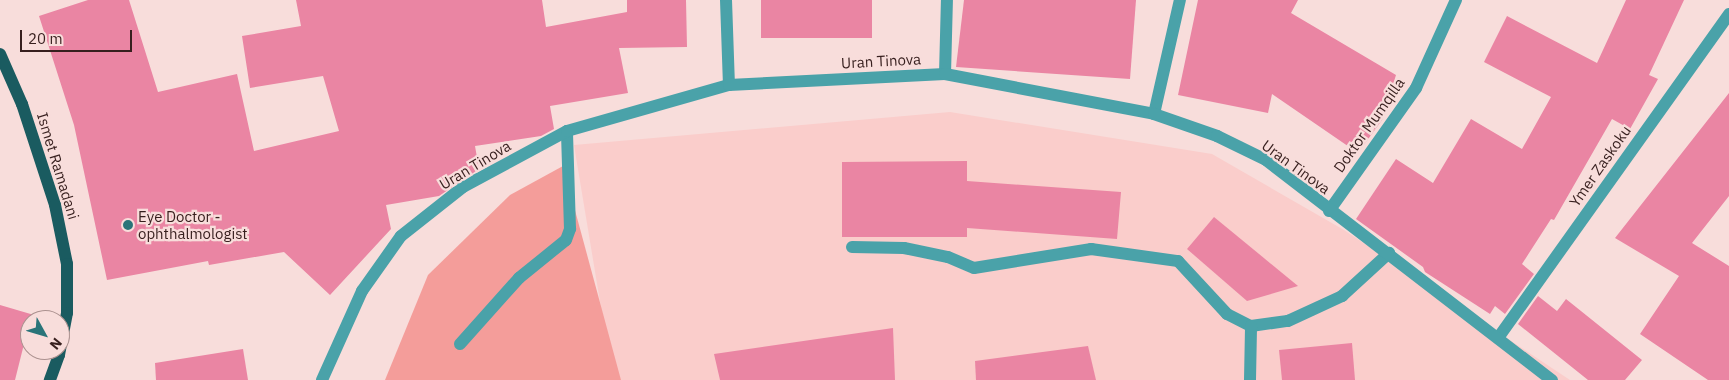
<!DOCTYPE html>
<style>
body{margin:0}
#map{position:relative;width:1729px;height:380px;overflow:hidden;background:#f8dddb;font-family:"IBM Plex Sans",sans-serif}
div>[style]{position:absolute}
.built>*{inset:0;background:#facdcb}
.green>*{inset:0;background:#f49d9a}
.building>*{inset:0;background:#ea85a3;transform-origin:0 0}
.minor>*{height:12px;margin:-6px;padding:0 6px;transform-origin:6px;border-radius:6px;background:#4aa2a9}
.major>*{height:12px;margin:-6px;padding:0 6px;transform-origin:6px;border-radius:6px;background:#1a5b60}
.dots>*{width:14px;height:14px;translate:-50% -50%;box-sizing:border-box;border:2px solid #f8dddb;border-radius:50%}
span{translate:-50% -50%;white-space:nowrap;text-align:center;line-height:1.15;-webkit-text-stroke:4.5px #f8dddb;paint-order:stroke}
.street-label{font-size:15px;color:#371f1e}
.poi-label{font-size:15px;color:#371f1e}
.left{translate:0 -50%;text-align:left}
.north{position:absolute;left:20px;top:310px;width:50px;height:50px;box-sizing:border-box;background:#f8dddb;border:1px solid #ab918f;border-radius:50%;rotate:129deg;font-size:14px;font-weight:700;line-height:20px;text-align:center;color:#371f1e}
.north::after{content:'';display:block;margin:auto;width:18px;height:22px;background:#2a7479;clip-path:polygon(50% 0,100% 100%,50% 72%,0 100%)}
.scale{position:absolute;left:20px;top:30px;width:112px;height:22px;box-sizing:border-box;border:2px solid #371f1e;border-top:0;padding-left:6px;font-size:15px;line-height:18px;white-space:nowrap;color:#371f1e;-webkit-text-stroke:4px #f8dddb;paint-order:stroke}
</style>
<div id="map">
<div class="built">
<i style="clip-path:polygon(950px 112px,1212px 154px,1344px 230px,1570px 380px,613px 380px,574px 145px)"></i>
</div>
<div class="green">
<i style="clip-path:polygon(563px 166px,621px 380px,385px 380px,428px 275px,510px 195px)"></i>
</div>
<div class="building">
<i style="clip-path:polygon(88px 0,129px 0,158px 92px,237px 74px,254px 151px,339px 131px,323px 76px,250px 88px,242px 36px,301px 26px,296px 0,542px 0,546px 27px,627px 12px,627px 0,686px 0,687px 47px,619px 48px,628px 93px,550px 106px,554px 129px,541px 136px,475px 146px,479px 169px,439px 196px,386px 205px,391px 229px,330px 295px,284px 252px,209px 265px,208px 261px,107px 280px,74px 125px,39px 16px)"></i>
<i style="left:761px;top:0;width:111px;height:38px"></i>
<i style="clip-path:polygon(964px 0,1136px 0,1130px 79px,956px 67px)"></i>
<i style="clip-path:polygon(1198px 0,1298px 0,1291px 13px,1396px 75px,1382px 120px,1358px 153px,1272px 94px,1268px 113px,1178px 95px)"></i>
<i style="clip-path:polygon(1626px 0,1684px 0,1649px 75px,1658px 79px,1630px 129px,1612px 119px,1554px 220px,1551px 219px,1522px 264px,1534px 274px,1505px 314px,1495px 306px,1490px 314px,1425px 272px,1423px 267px,1356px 219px,1396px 159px,1433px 183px,1471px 119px,1522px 149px,1551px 97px,1484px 62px,1507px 16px,1597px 63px)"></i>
<i style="clip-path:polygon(1729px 93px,1729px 196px,1692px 243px,1729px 266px,1729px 380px,1708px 380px,1640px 334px,1679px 276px,1615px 238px)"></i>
<i style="clip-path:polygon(967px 161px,967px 181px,1121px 192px,1117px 239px,967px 228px,967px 237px,842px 237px,842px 162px)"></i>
<i style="clip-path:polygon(1214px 217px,1298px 286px,1247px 301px,1187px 249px)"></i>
<i style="clip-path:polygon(1538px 296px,1557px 311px,1566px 299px,1642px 360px,1625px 380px,1588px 380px,1518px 324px)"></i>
<i style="clip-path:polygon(0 305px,34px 315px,30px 320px,15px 380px,0 380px)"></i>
<i style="clip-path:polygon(893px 328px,895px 380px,720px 380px,714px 354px)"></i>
<i style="clip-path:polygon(1352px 343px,1355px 380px,1282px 380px,1279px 350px)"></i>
<i style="clip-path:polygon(1088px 346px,1096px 380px,976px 380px,975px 361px)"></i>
<i style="clip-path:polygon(243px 349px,248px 380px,156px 380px,155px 363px)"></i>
</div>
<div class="minor">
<i style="left:726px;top:0;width:85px;rotate:88deg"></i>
<i style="left:945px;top:74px;width:74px;rotate:-88.5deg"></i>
<i style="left:1154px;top:114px;width:117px;rotate:-77.2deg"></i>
<i style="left:1329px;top:211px;width:151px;rotate:-54.7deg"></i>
<i style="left:1416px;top:88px;width:97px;rotate:-65.6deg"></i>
<i style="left:852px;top:247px;width:52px;rotate:1.1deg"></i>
<i style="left:904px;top:248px;width:45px;rotate:11.6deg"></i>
<i style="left:948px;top:257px;width:28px;rotate:23deg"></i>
<i style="left:974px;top:268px;width:119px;rotate:-9.2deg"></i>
<i style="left:1091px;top:249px;width:88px;rotate:7.9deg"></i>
<i style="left:1178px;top:261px;width:72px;rotate:47.2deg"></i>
<i style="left:1227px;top:314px;width:27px;rotate:27deg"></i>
<i style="left:1251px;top:326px;width:37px;rotate:-8deg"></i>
<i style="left:1288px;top:321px;width:60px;rotate:-24.8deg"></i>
<i style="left:1342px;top:296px;width:64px;rotate:-42.5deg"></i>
<i style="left:1498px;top:338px;width:398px;rotate:-54.5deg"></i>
<i style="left:460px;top:344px;width:89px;rotate:-48.2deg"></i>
<i style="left:519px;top:278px;width:60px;rotate:-39deg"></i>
<i style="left:566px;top:240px;width:12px;rotate:-70deg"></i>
<i style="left:570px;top:229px;width:98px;rotate:-91.8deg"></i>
<i style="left:322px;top:380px;width:98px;rotate:-65.8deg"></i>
<i style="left:362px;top:291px;width:67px;rotate:-54.7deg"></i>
<i style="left:401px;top:236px;width:79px;rotate:-38.3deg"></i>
<i style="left:463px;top:187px;width:118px;rotate:-28.3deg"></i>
<i style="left:567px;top:131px;width:168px;rotate:-15.9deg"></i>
<i style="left:729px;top:85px;width:216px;rotate:-2.9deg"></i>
<i style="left:945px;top:74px;width:213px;rotate:10.8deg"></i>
<i style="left:1154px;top:114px;width:67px;rotate:19.2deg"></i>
<i style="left:1217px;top:136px;width:55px;rotate:26.1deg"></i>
<i style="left:1266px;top:160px;width:361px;rotate:37.6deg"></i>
<i style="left:1250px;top:380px;width:54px;rotate:-88.9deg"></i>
</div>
<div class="major">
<i style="left:0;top:54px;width:55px;rotate:66.3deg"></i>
<i style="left:22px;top:104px;width:106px;rotate:71.9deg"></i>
<i style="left:55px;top:205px;width:60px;rotate:78.5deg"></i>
<i style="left:67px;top:264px;width:49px;rotate:90deg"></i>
<i style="left:67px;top:313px;width:43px;rotate:100.8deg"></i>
<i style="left:59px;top:355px;width:27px;rotate:110deg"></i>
</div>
<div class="dots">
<i style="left:128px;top:225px;background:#2a7479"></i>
</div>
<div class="street-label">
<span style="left:881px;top:61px;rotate:-3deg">Uran Tinova</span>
<span style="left:1369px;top:125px;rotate:-55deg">Doktor Mumqilla</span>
<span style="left:475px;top:165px;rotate:-31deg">Uran Tinova</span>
<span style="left:58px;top:166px;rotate:73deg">Ismet Ramadani</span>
<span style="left:1600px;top:166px;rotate:-55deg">Ymer Zaskoku</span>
<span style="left:1296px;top:167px;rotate:36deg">Uran Tinova</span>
</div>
<div class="poi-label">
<span class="left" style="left:138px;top:225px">Eye Doctor -<br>ophthalmologist</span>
</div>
<div class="north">N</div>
<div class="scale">20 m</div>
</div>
